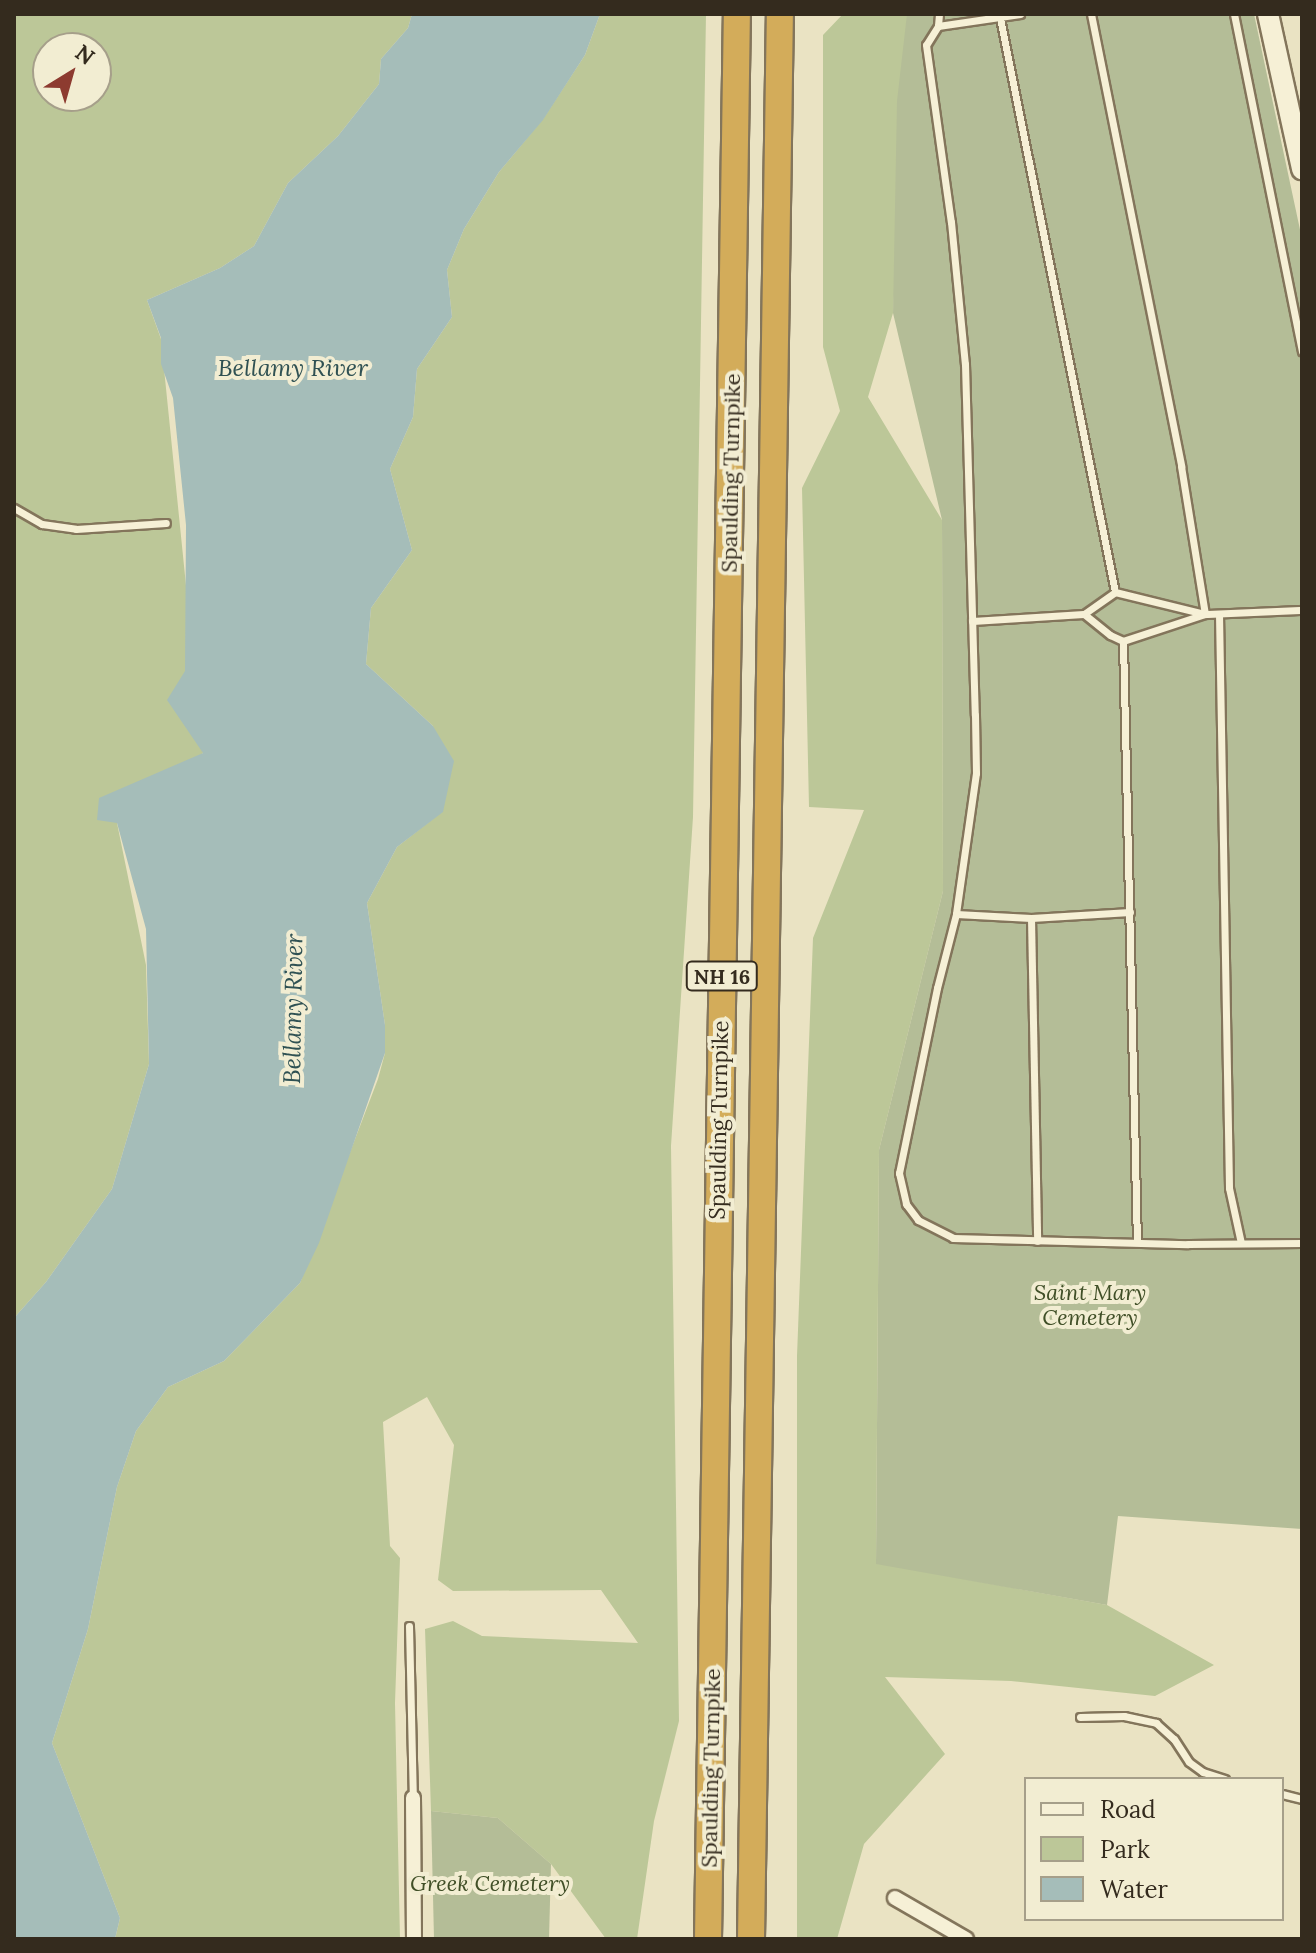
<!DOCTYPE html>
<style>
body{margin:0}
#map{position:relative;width:1316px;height:1953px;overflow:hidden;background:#eae3c3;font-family:Lora,serif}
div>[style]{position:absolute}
.green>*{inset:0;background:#bcc798}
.cemetery>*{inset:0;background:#b4bd97}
.water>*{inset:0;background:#a5bdb9}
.roads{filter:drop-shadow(2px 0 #83755b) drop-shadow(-2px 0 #83755b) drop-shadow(0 2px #83755b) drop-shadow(0 -2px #83755b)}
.service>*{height:7px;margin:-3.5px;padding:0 3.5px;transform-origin:3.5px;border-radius:3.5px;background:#f6f0d6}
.minor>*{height:14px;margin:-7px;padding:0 7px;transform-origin:7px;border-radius:7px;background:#f6f0d6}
.secondary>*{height:20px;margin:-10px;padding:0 10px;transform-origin:10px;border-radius:10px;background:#f6f0d6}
.motorway>*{height:26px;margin:-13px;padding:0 13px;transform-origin:13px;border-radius:13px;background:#d3ac5a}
span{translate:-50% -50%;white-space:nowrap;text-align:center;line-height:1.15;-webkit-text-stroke:8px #f2edd2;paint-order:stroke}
.shield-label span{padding:2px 6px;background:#f2edd2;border:2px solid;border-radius:6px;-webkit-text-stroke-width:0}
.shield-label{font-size:20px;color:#342b1e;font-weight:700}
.street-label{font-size:22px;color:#342b1e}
.park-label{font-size:22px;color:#404f27;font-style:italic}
.water-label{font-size:24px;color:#2f5153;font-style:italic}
.frame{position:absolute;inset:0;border:16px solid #342b1e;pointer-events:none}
.legend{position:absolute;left:1024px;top:1777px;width:260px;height:144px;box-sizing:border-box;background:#f2edd2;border:2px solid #a69f8a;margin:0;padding:10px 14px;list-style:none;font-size:24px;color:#342b1e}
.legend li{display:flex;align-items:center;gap:16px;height:40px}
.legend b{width:40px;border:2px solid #a69f8a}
.north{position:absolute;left:32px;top:32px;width:80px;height:80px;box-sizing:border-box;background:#f2edd2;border:2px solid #a69f8a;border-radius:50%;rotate:37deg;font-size:22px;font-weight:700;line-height:32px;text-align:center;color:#342b1e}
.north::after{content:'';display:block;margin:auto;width:28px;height:36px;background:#8d3b30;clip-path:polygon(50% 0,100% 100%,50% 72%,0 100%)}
</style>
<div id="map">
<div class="green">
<i style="clip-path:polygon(evenodd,14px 14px,412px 14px,408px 28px,381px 59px,379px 84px,338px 136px,288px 183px,254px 246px,220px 268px,147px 300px,161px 339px,203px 753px,117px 823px,146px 965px,149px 1064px,112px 1189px,46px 1282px,14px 1318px,14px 14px,48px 48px,96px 48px,96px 96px,48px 96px,48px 48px)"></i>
<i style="clip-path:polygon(600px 14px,706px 14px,693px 817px,671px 1146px,679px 1721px,654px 1821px,637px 1939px,606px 1939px,551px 1864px,498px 1818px,431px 1811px,425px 1629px,453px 1621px,482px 1636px,638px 1643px,601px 1590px,453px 1591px,438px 1580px,454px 1445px,427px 1397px,383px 1422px,390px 1546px,400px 1558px,395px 1703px,400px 1939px,115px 1939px,120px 1918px,52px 1743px,88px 1629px,117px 1487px,136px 1431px,168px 1387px,224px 1361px,300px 1283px,378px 1079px,385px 1053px,385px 1025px,367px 903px,397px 847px,443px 811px,433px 726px,366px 664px,371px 608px,412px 550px,390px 469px,413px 417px,417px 369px,452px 317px,447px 270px,464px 229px,499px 172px,543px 119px,585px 55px)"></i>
<i style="clip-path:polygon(843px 14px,910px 14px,893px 313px,868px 397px,942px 520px,943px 891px,879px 1150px,876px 1563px,1107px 1605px,1214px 1665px,1155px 1696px,1011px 1681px,885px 1677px,945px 1754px,864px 1844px,837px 1939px,797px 1939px,797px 1356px,813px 938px,864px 810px,809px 807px,802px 488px,840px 411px,823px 347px,823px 35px)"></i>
</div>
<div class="cemetery">
<i style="clip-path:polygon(907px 14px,1254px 14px,1302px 239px,1302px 1529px,1118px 1516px,1107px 1605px,876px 1564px,879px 1150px,943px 891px,942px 520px,893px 313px,897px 101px)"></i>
<i style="clip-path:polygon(431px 1811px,498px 1818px,551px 1864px,549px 1939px,434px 1939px)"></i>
</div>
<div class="water">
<i style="clip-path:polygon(412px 14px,600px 14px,585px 55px,543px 120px,499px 172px,464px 229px,447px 270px,452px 317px,417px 369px,413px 417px,390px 469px,412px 550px,371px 608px,366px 664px,433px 726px,454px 761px,443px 812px,397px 847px,367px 903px,385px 1025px,385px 1053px,319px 1243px,300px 1283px,224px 1361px,168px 1387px,136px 1431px,117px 1487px,88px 1629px,52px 1743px,120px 1918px,115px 1939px,14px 1939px,14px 1318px,46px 1282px,112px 1189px,149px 1064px,146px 929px,117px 823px,97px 820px,99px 798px,203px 753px,167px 700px,185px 671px,186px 525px,173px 398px,161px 364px,161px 338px,147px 300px,220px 268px,254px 246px,288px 183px,338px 136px,379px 84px,381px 59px,408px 28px)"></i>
</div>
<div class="roads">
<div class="service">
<i style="left:939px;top:14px;width:12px;rotate:95deg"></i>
<i style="left:938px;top:26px;width:83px;rotate:-8.3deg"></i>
<i style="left:1091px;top:14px;width:461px;rotate:78.7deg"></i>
<i style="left:1181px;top:466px;width:150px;rotate:80.8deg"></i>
<i style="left:1205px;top:614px;width:86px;rotate:161.8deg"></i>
<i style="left:1123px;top:641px;width:14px;rotate:-155deg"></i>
<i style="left:1110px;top:635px;width:33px;rotate:-141deg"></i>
<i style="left:1084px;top:614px;width:38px;rotate:-35deg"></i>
<i style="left:1115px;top:592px;width:93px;rotate:13.7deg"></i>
<i style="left:1205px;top:614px;width:97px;rotate:-2.4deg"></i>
<i style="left:1234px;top:14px;width:344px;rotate:78.6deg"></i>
<i style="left:1000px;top:18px;width:585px;rotate:78.67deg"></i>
<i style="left:938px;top:26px;width:22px;rotate:122deg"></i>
<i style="left:926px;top:45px;width:179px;rotate:82deg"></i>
<i style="left:951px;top:222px;width:143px;rotate:84.4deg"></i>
<i style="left:965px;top:364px;width:351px;rotate:88.4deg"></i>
<i style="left:975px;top:715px;width:58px;rotate:89deg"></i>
<i style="left:976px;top:773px;width:142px;rotate:98.1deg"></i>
<i style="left:14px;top:508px;width:32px;rotate:30deg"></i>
<i style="left:42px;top:524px;width:34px;rotate:8deg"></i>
<i style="left:76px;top:529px;width:90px;rotate:-3.8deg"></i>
<i style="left:1219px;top:614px;width:574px;rotate:89deg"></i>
<i style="left:1229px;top:1188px;width:56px;rotate:77.7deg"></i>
<i style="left:972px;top:621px;width:112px;rotate:-3.6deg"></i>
<i style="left:1123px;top:641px;width:601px;rotate:88.67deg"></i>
<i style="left:1130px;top:912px;width:99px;rotate:176.5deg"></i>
<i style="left:1031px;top:918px;width:75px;rotate:-176.9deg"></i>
<i style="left:956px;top:914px;width:76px;rotate:104.4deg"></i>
<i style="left:937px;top:988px;width:189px;rotate:101.6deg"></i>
<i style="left:899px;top:1173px;width:32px;rotate:77deg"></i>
<i style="left:906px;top:1204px;width:20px;rotate:53deg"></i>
<i style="left:918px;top:1220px;width:39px;rotate:27deg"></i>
<i style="left:953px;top:1238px;width:235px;rotate:1.5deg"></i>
<i style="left:1188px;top:1244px;width:114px;rotate:-0.5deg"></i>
<i style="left:1031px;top:918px;width:323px;rotate:88.9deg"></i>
<i style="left:409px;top:1626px;width:172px;rotate:88.7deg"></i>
<i style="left:1080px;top:1717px;width:44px;rotate:-1.3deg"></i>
<i style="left:1124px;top:1716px;width:33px;rotate:12deg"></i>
<i style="left:1156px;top:1723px;width:24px;rotate:42deg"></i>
<i style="left:1174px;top:1739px;width:27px;rotate:57deg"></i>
<i style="left:1189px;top:1762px;width:17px;rotate:36deg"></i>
<i style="left:1203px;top:1772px;width:23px;rotate:18deg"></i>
<i style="left:1282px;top:1794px;width:21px;rotate:14deg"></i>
</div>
<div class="minor">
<i style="left:413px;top:1798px;width:141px;rotate:89.6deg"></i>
<i style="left:895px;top:1898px;width:82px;rotate:30deg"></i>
</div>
<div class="secondary">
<i style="left:1268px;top:14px;width:159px;rotate:77.6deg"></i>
</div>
<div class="motorway">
<i style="left:708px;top:1939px;width:1925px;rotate:-89.14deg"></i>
<i style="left:751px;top:1939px;width:1925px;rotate:-89.14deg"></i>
</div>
</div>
<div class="shield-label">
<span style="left:722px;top:976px">NH 16</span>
</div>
<div class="street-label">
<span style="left:731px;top:473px;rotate:-89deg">Spaulding Turnpike</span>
<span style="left:719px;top:1120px;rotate:-89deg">Spaulding Turnpike</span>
<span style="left:711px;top:1768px;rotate:-89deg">Spaulding Turnpike</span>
</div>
<div class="park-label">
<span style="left:1090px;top:1305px">Saint Mary<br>Cemetery</span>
<span style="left:490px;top:1884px">Greek Cemetery</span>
</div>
<div class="water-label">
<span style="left:293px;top:368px">Bellamy River</span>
<span style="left:293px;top:1009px;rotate:-89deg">Bellamy River</span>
</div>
<div class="frame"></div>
<ul class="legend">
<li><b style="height:10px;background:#f6f0d6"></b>Road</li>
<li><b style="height:22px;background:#bcc798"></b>Park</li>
<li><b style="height:22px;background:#a5bdb9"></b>Water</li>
</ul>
<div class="north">N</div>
</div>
